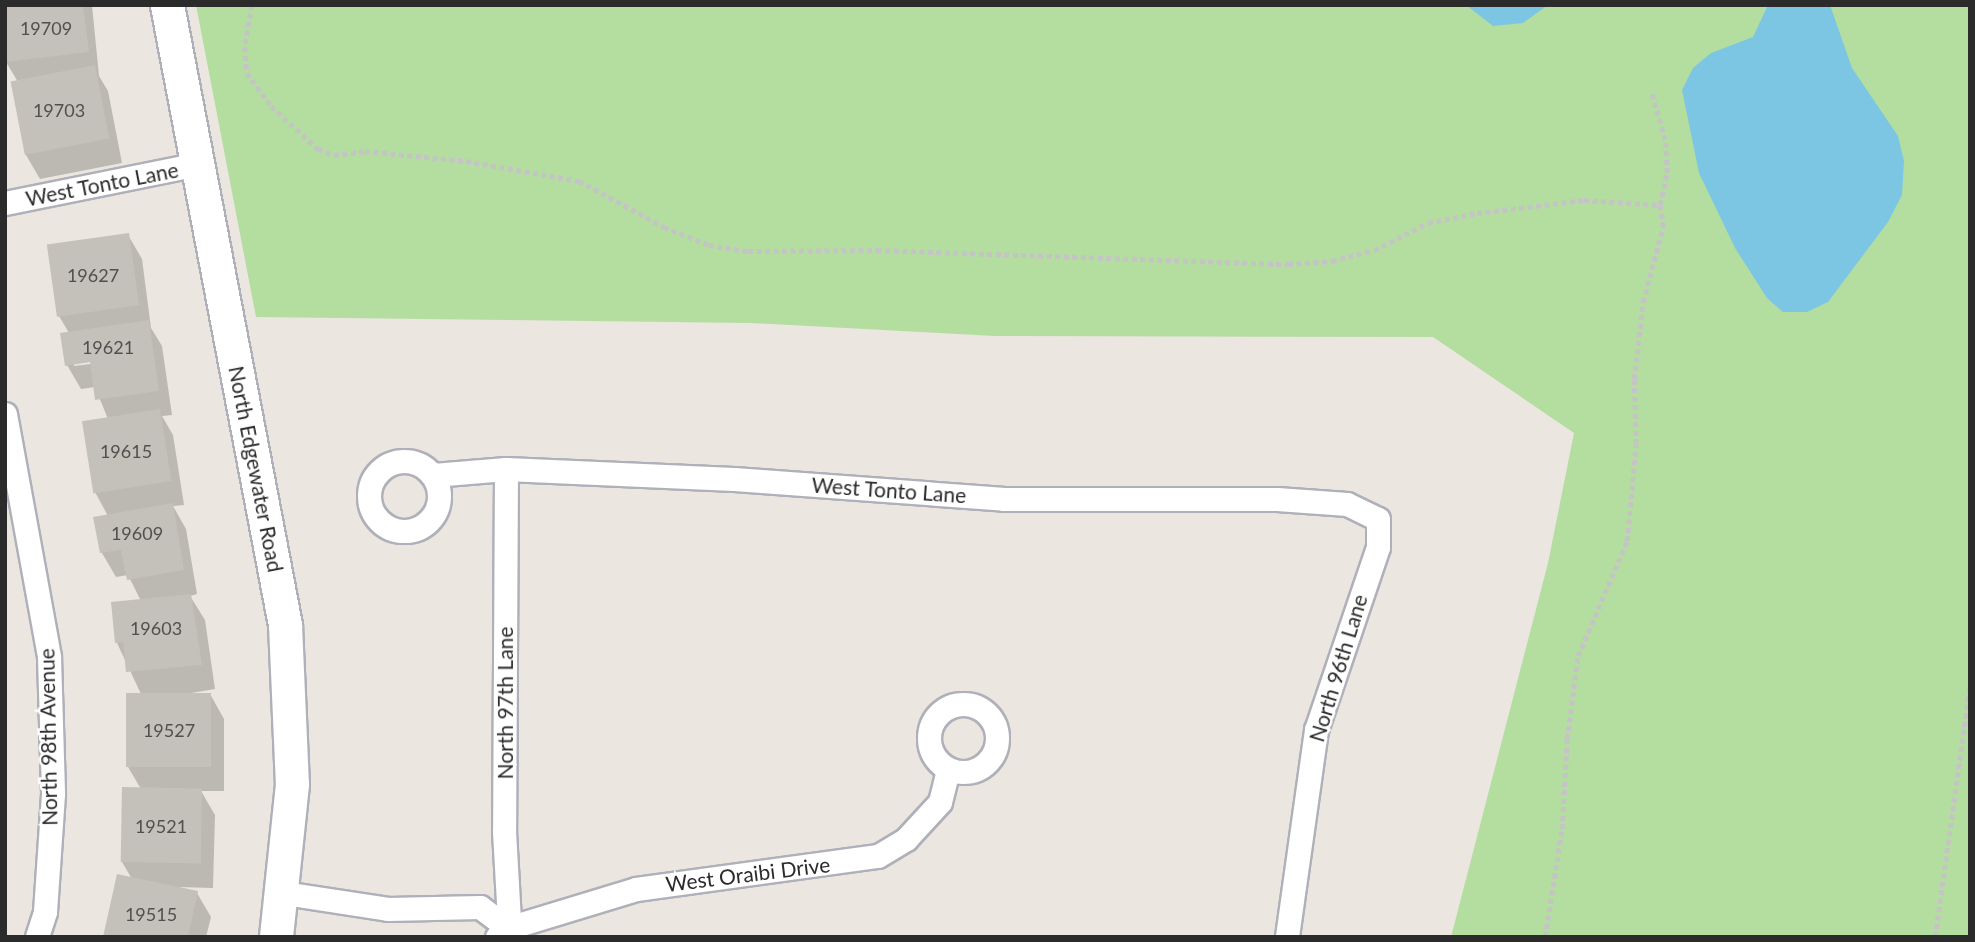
<!DOCTYPE html>
<style>
body{margin:0}
#map{position:relative;width:1975px;height:942px;overflow:hidden;background:#ebe6df;font-family:Lato,sans-serif}
div>[style]{position:absolute}
.green>*{inset:0;background:#b4dda0}
.water>*{inset:0;background:#7cc6e3}
.shadow>*{inset:0;background:#0003}
.building>*{inset:0;background:#c4c0ba;transform-origin:0 0}
.path>*{height:4.5px;margin-top:-2.25px;transform-origin:0;background:repeating-linear-gradient(90deg,#c4c4c4 0 5px,transparent 0 8.5px)}
.roads{filter:drop-shadow(2px 0 #afb0ba) drop-shadow(-2px 0 #afb0ba) drop-shadow(0 2px #afb0ba) drop-shadow(0 -2px #afb0ba)}
.street>*{height:23px;margin:-11.5px;padding:0 11.5px;transform-origin:11.5px;border-radius:11.5px;background:#fff}
.street>.ring{margin:-11.5px;padding:0;box-sizing:content-box;background:none;border:23px solid #fff;border-radius:50%}
.secondary>*{height:33px;margin:-16.5px;padding:0 16.5px;transform-origin:16.5px;border-radius:16.5px;background:#fff}
span{translate:-50% -50%;white-space:nowrap;text-align:center;line-height:1.15;-webkit-text-stroke:5px #fff;paint-order:stroke}
.number-label{font-size:18px;color:#51504f}
.number-label span{-webkit-text-stroke-width:0}
.street-label{font-size:21px;color:#2b2b2b}
.frame{position:absolute;inset:0;border:7px solid #2b2b2b;pointer-events:none}
</style>
<div id="map">
<div class="green">
<i style="clip-path:polygon(196px 5px,1970px 5px,1970px 937px,1451px 937px,1548px 563px,1574px 433px,1433px 337px,995px 336px,751px 323px,256px 317px)"></i>
</div>
<div class="water">
<i style="clip-path:polygon(1466px 5px,1548px 5px,1523px 23px,1493px 26px)"></i>
<i style="clip-path:polygon(1768px 5px,1830px 5px,1852px 68px,1898px 136px,1904px 161px,1902px 195px,1888px 222px,1828px 302px,1807px 312px,1783px 312px,1767px 298px,1735px 248px,1699px 173px,1682px 90px,1693px 68px,1711px 53px,1753px 37px)"></i>
</div>
<div class="shadow">
<i style="clip-path:polygon(5px 5px,92px 5px,99px 76px,108px 91px,122px 163px,40px 179px,26px 155px,18px 82px,6px 62px)"></i>
<i style="clip-path:polygon(evenodd,128px 235px,142px 259px,151px 328px,162px 346px,172px 415px,162px 416px,173px 435px,184px 505px,173px 506px,186px 529px,197px 594px,190px 596px,205px 620px,215px 689px,185px 694px,210px 694px,224px 719px,224px 791px,201px 791px,215px 815px,213px 888px,178px 887px,197px 893px,211px 917px,206px 937px,105px 937px,132px 879px,122px 862px,141px 789px,128px 767px,141px 694px,117px 643px,141px 601px,128px 575px,116px 577px,102px 553px,95px 518px,108px 516px,95px 492px,108px 419px,95px 387px,81px 389px,67px 365px,69px 333px,59px 316px,128px 235px,98px 359px,99px 363px,74px 366px,74px 363px,98px 359px)"></i>
</div>
<div class="building">
<i style="clip-path:polygon(5px 5px,83px 5px,89px 52px,5px 62px)"></i>
<i style="left:95px;top:65px;width:75px;height:86px;rotate:79deg"></i>
<i style="left:129px;top:233px;width:73px;height:83px;rotate:82deg"></i>
<i style="clip-path:polygon(149px 320px,159px 391px,95px 400px,90px 362px,65px 366px,60px 333px)"></i>
<i style="left:160px;top:409px;width:73px;height:79px;rotate:81deg"></i>
<i style="clip-path:polygon(173px 503px,184px 570px,127px 580px,121px 550px,100px 553px,93px 517px)"></i>
<i style="clip-path:polygon(191px 594px,202px 665px,126px 672px,123px 642px,115px 643px,111px 602px)"></i>
<i style="left:126px;top:693px;width:85px;height:74px"></i>
<i style="left:122px;top:787px;width:80px;height:75px;rotate:1deg"></i>
<i style="clip-path:polygon(117px 874px,198px 891px,188px 937px,103px 937px)"></i>
</div>
<div class="path">
<i style="left:252px;top:5px;width:43px;rotate:99.5deg"></i>
<i style="left:245px;top:47px;width:26px;rotate:86deg"></i>
<i style="left:247px;top:73px;width:41px;rotate:54deg"></i>
<i style="left:271px;top:106px;width:64px;rotate:42.5deg"></i>
<i style="left:318px;top:149px;width:17px;rotate:21deg"></i>
<i style="left:334px;top:155px;width:31px;rotate:-7deg"></i>
<i style="left:365px;top:151px;width:101px;rotate:5.7deg"></i>
<i style="left:466px;top:161px;width:115px;rotate:10deg"></i>
<i style="left:579px;top:181px;width:97px;rotate:28.4deg"></i>
<i style="left:664px;top:227px;width:48px;rotate:21.8deg"></i>
<i style="left:709px;top:245px;width:39px;rotate:9deg"></i>
<i style="left:748px;top:251px;width:129px;rotate:-0.4deg"></i>
<i style="left:877px;top:250px;width:411px;rotate:2deg"></i>
<i style="left:1288px;top:264px;width:44px;rotate:-3.9deg"></i>
<i style="left:1332px;top:261px;width:43px;rotate:-14.7deg"></i>
<i style="left:1374px;top:250px;width:60px;rotate:-26.6deg"></i>
<i style="left:1428px;top:223px;width:50px;rotate:-11.5deg"></i>
<i style="left:1477px;top:213px;width:108px;rotate:-6.9deg"></i>
<i style="left:1584px;top:200px;width:76px;rotate:3.8deg"></i>
<i style="left:1545px;top:937px;width:109px;rotate:-81.1deg"></i>
<i style="left:1562px;top:829px;width:90px;rotate:-86.8deg"></i>
<i style="left:1567px;top:739px;width:84px;rotate:-82.5deg"></i>
<i style="left:1578px;top:656px;width:125px;rotate:-66.9deg"></i>
<i style="left:1627px;top:541px;width:97px;rotate:-84.7deg"></i>
<i style="left:1636px;top:444px;width:65px;rotate:-91.8deg"></i>
<i style="left:1634px;top:379px;width:78px;rotate:-83.3deg"></i>
<i style="left:1643px;top:302px;width:78px;rotate:-75.1deg"></i>
<i style="left:1663px;top:227px;width:22px;rotate:-98deg"></i>
<i style="left:1660px;top:205px;width:33px;rotate:-78deg"></i>
<i style="left:1667px;top:173px;width:33px;rotate:-93deg"></i>
<i style="left:1665px;top:140px;width:51px;rotate:-105.9deg"></i>
<i style="left:1935px;top:937px;width:255px;rotate:-82.1deg"></i>
</div>
<div class="roads">
<div class="street">
<i style="left:5px;top:203px;width:198px;rotate:-11.4deg"></i>
<i style="left:5px;top:414px;width:247px;rotate:79.7deg"></i>
<i style="left:49px;top:657px;width:137px;rotate:88.3deg"></i>
<i style="left:53px;top:794px;width:118px;rotate:93.9deg"></i>
<i style="left:45px;top:912px;width:26px;rotate:108deg"></i>
<i class="ring" style="left:369px;top:461px;width:47px;height:47px"></i>
<i style="left:506px;top:469px;width:362px;rotate:90.3deg"></i>
<i style="left:504px;top:831px;width:106px;rotate:86.8deg"></i>
<i style="left:433px;top:475px;width:73px;rotate:-4.7deg"></i>
<i style="left:506px;top:469px;width:228px;rotate:2.5deg"></i>
<i style="left:734px;top:479px;width:271px;rotate:4.2deg"></i>
<i style="left:1004px;top:499px;width:273px"></i>
<i style="left:1277px;top:499px;width:70px;rotate:4.1deg"></i>
<i style="left:1347px;top:504px;width:34px;rotate:26deg"></i>
<i style="left:1378px;top:519px;width:28px;rotate:90deg"></i>
<i style="left:1378px;top:547px;width:193px;rotate:108.7deg"></i>
<i style="left:1316px;top:730px;width:209px;rotate:98deg"></i>
<i class="ring" style="left:929px;top:704px;width:45px;height:45px"></i>
<i style="left:284px;top:893px;width:105px;rotate:8.7deg"></i>
<i style="left:388px;top:909px;width:92px;rotate:-1.2deg"></i>
<i style="left:480px;top:907px;width:35px;rotate:37deg"></i>
<i style="left:497px;top:937px;width:14px;rotate:-39deg"></i>
<i style="left:508px;top:928px;width:134px;rotate:-16.9deg"></i>
<i style="left:636px;top:889px;width:244px;rotate:-7.8deg"></i>
<i style="left:878px;top:856px;width:33px;rotate:-31deg"></i>
<i style="left:906px;top:839px;width:50px;rotate:-47.4deg"></i>
<i style="left:940px;top:802px;width:33px;rotate:-76deg"></i>
</div>
<div class="secondary">
<i style="left:167px;top:5px;width:631px;rotate:79.22deg"></i>
<i style="left:285px;top:625px;width:159px;rotate:87.5deg"></i>
<i style="left:292px;top:784px;width:154px;rotate:96deg"></i>
</div>
</div>
<div class="number-label">
<span style="left:46px;top:28px">19709</span>
<span style="left:59px;top:110px">19703</span>
<span style="left:93px;top:275px">19627</span>
<span style="left:108px;top:347px">19621</span>
<span style="left:126px;top:451px">19615</span>
<span style="left:137px;top:533px">19609</span>
<span style="left:156px;top:628px">19603</span>
<span style="left:169px;top:730px">19527</span>
<span style="left:161px;top:826px">19521</span>
<span style="left:151px;top:914px">19515</span>
</div>
<div class="street-label">
<span style="left:102px;top:184px;rotate:-11deg">West Tonto Lane</span>
<span style="left:256px;top:469px;rotate:79deg">North Edgewater Road</span>
<span style="left:889px;top:490px;rotate:4deg">West Tonto Lane</span>
<span style="left:1338px;top:668px;rotate:-73deg">North 96th Lane</span>
<span style="left:505px;top:703px;rotate:-90deg">North 97th Lane</span>
<span style="left:48px;top:737px;rotate:-91deg">North 98th Avenue</span>
<span style="left:748px;top:874px;rotate:-7deg">West Oraibi Drive</span>
</div>
<div class="frame"></div>
</div>
